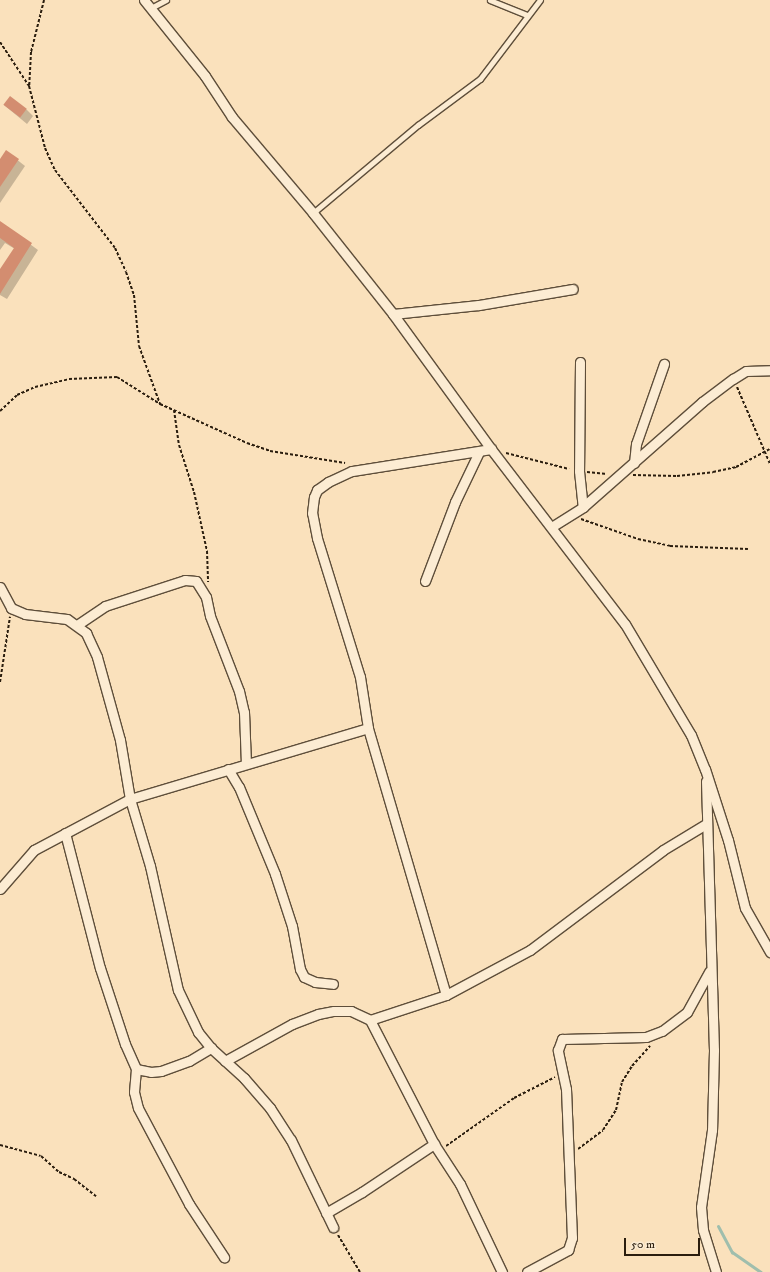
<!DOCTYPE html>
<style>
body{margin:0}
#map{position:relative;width:770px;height:1272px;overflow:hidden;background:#fae1bc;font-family:"IM FELL DW Pica",serif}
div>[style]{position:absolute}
.shadow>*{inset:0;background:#0003}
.stream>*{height:3px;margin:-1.5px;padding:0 1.5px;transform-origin:1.5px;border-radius:1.5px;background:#9fbead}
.building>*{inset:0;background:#d38d70;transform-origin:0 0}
.path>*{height:2px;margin-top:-1px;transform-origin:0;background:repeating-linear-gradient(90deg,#2a1d0e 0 3px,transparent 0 5px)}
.roads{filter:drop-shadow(1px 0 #5e4e3a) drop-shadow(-1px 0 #5e4e3a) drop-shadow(0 1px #5e4e3a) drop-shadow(0 -1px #5e4e3a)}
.service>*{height:4.5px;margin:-2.25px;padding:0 2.25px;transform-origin:2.25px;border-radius:2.25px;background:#fcecd3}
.minor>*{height:9px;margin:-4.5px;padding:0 4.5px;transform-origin:4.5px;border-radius:4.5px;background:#fcecd3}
span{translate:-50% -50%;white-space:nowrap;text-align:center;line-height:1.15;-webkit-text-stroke:3.5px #fcecd3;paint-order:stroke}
.scale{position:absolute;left:624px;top:1238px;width:76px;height:18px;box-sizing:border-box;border:2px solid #2a1d0e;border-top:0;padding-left:5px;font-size:12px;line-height:14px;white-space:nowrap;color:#2a1d0e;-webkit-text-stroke:3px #fcecd3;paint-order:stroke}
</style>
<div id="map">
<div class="shadow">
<i style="clip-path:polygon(4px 105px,26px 109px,33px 116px,27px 124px)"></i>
<i style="clip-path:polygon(6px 151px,25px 166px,0 203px,0 161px)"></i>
<i style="clip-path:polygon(0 222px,38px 250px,7px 299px,0 295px,0 271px,15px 249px,5px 243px,0 250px)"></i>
</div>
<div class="stream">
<i style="left:718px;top:1226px;width:30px;rotate:62deg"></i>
<i style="left:732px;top:1252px;width:35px;rotate:35deg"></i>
</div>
<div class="building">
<i style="left:10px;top:96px;width:21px;height:11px;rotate:37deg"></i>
<i style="clip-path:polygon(6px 150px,19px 159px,0 187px,0 159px)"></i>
<i style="clip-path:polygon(0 221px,32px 243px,0 294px,0 269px,14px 248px,0 238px)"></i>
</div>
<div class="path">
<i style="left:44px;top:0;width:54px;rotate:104deg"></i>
<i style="left:31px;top:52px;width:34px;rotate:93deg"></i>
<i style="left:29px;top:86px;width:64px;rotate:75.5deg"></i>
<i style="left:45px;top:148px;width:24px;rotate:66deg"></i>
<i style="left:55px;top:170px;width:98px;rotate:52.4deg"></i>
<i style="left:115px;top:248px;width:26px;rotate:65deg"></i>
<i style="left:126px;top:272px;width:24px;rotate:71deg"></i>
<i style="left:134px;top:295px;width:51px;rotate:84.4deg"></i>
<i style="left:139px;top:346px;width:62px;rotate:70.1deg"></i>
<i style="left:0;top:42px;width:53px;rotate:56.6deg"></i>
<i style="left:737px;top:387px;width:84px;rotate:66.8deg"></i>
<i style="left:174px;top:410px;width:35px;rotate:82deg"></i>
<i style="left:179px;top:445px;width:49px;rotate:72.3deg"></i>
<i style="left:194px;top:492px;width:60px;rotate:77.6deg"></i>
<i style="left:207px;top:551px;width:31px;rotate:88deg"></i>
<i style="left:0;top:411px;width:23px;rotate:-43deg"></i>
<i style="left:17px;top:395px;width:20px;rotate:-24deg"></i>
<i style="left:35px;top:387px;width:35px;rotate:-13deg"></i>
<i style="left:69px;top:379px;width:48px;rotate:-2.4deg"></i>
<i style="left:117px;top:377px;width:51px;rotate:32.1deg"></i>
<i style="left:160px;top:404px;width:95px;rotate:24.1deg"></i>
<i style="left:247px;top:443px;width:24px;rotate:19deg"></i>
<i style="left:270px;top:451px;width:76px;rotate:9.1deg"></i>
<i style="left:506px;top:453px;width:65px;rotate:14.3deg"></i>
<i style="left:587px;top:472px;width:20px;rotate:6deg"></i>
<i style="left:633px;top:475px;width:44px;rotate:1.3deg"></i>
<i style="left:677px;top:476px;width:36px;rotate:-6deg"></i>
<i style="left:713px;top:472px;width:24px;rotate:-12deg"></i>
<i style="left:736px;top:467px;width:38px;rotate:-28deg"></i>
<i style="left:581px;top:519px;width:60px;rotate:19.3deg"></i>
<i style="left:638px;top:539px;width:33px;rotate:12deg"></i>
<i style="left:670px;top:546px;width:78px;rotate:2.2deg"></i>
<i style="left:0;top:682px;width:66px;rotate:-81.3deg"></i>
<i style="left:0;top:1145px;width:42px;rotate:15deg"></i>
<i style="left:41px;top:1156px;width:24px;rotate:42deg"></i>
<i style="left:59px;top:1172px;width:17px;rotate:25deg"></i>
<i style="left:74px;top:1179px;width:28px;rotate:38deg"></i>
<i style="left:446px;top:1146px;width:83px;rotate:-35.2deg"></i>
<i style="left:514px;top:1098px;width:46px;rotate:-27.1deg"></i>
<i style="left:578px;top:1149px;width:31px;rotate:-37deg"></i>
<i style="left:603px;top:1130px;width:24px;rotate:-57deg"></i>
<i style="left:616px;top:1110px;width:29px;rotate:-78deg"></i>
<i style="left:622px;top:1082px;width:19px;rotate:-58deg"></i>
<i style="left:632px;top:1066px;width:27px;rotate:-48deg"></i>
<i style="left:338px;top:1235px;width:43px;rotate:59.3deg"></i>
</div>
<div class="roads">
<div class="service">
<i style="left:490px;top:0;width:40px;rotate:22deg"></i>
<i style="left:151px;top:8px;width:17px;rotate:-28deg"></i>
<i style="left:313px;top:213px;width:137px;rotate:-40deg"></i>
<i style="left:418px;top:125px;width:77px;rotate:-36.6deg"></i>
<i style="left:480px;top:79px;width:99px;rotate:-52.8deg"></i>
</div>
<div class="minor">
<i style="left:144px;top:0;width:97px;rotate:51.2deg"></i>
<i style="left:205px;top:76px;width:49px;rotate:56.6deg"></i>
<i style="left:232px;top:117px;width:126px;rotate:49.8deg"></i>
<i style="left:313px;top:213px;width:129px;rotate:51.6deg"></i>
<i style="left:393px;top:314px;width:167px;rotate:54deg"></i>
<i style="left:491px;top:449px;width:220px;rotate:52.6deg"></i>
<i style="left:625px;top:624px;width:129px;rotate:59.3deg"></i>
<i style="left:691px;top:735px;width:37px;rotate:68deg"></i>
<i style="left:705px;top:769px;width:75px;rotate:72.1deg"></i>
<i style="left:728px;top:840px;width:70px;rotate:76deg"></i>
<i style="left:745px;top:908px;width:51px;rotate:60.4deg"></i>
<i style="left:393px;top:314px;width:86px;rotate:-6deg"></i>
<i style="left:479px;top:305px;width:95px;rotate:-9.7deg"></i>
<i style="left:580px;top:362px;width:109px;rotate:90.5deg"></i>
<i style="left:579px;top:471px;width:36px;rotate:84deg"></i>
<i style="left:634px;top:463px;width:19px;rotate:-84deg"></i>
<i style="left:636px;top:444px;width:85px;rotate:-70.7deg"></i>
<i style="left:553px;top:526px;width:36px;rotate:-32deg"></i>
<i style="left:583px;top:507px;width:159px;rotate:-41.4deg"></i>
<i style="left:702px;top:402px;width:39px;rotate:-37deg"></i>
<i style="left:733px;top:379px;width:15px;rotate:-32deg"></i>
<i style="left:746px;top:371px;width:24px;rotate:-2deg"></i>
<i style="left:425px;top:581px;width:85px;rotate:-69.2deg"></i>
<i style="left:455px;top:502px;width:55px;rotate:-64.4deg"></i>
<i style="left:0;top:587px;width:24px;rotate:62deg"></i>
<i style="left:11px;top:608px;width:15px;rotate:23deg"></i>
<i style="left:25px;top:614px;width:42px;rotate:6.8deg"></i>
<i style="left:67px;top:619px;width:24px;rotate:36deg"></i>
<i style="left:86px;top:633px;width:26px;rotate:65deg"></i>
<i style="left:97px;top:657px;width:86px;rotate:74.5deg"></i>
<i style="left:120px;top:740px;width:60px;rotate:80.4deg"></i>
<i style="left:130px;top:799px;width:70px;rotate:73.4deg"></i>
<i style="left:150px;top:866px;width:127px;rotate:77.3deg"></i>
<i style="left:178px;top:990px;width:47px;rotate:64.5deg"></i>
<i style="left:198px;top:1032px;width:21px;rotate:51deg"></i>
<i style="left:211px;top:1048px;width:45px;rotate:42.3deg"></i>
<i style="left:244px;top:1078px;width:40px;rotate:49deg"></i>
<i style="left:270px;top:1108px;width:38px;rotate:57deg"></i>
<i style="left:291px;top:1140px;width:97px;rotate:64.2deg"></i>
<i style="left:77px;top:625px;width:34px;rotate:-34deg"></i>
<i style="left:105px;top:606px;width:84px;rotate:-18deg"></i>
<i style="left:185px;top:580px;width:11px;rotate:5deg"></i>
<i style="left:196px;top:581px;width:19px;rotate:58deg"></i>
<i style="left:206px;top:597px;width:19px;rotate:78deg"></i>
<i style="left:210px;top:616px;width:80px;rotate:68.9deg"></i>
<i style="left:239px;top:691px;width:22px;rotate:77deg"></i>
<i style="left:244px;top:712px;width:51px;rotate:87.8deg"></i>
<i style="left:228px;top:769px;width:21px;rotate:59deg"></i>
<i style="left:239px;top:787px;width:94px;rotate:67.5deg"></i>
<i style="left:275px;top:874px;width:55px;rotate:71.9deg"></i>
<i style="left:292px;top:926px;width:44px;rotate:79.5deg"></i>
<i style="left:300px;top:969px;width:9px;rotate:63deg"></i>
<i style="left:304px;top:977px;width:12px;rotate:24deg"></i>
<i style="left:315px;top:982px;width:18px;rotate:6deg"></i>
<i style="left:706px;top:781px;width:269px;rotate:88.3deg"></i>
<i style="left:714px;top:1050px;width:80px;rotate:91.4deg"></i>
<i style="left:712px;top:1130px;width:78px;rotate:98.1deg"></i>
<i style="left:701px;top:1207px;width:23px;rotate:85deg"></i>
<i style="left:703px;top:1230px;width:44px;rotate:72.8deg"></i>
<i style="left:65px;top:833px;width:139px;rotate:75.5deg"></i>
<i style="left:100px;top:968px;width:80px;rotate:71.8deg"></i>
<i style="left:125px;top:1044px;width:27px;rotate:66deg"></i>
<i style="left:136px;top:1069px;width:15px;rotate:11deg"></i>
<i style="left:151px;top:1072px;width:10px;rotate:-6deg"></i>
<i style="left:161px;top:1071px;width:30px;rotate:-20deg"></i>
<i style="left:189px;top:1061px;width:26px;rotate:-31deg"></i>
<i style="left:0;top:889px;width:52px;rotate:-48.9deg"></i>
<i style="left:34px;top:850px;width:109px;rotate:-28deg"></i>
<i style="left:130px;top:799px;width:248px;rotate:-16.6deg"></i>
<i style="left:446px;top:995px;width:278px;rotate:-106.3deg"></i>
<i style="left:368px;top:728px;width:52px;rotate:-98.9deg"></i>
<i style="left:360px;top:677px;width:145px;rotate:-107.2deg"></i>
<i style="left:317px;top:538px;width:25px;rotate:-101deg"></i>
<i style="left:312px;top:513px;width:16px;rotate:-83deg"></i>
<i style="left:314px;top:497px;width:8px;rotate:-67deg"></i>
<i style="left:317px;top:490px;width:14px;rotate:-36deg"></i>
<i style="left:328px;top:482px;width:26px;rotate:-25deg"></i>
<i style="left:352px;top:471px;width:141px;rotate:-9deg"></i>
<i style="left:370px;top:1020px;width:80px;rotate:-18.2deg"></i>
<i style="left:446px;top:995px;width:95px;rotate:-28.2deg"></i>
<i style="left:530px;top:950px;width:166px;rotate:-36.9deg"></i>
<i style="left:663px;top:850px;width:50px;rotate:-31.2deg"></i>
<i style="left:225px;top:1061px;width:77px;rotate:-28.9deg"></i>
<i style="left:292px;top:1024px;width:28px;rotate:-21deg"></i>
<i style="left:318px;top:1014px;width:16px;rotate:-11deg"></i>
<i style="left:334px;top:1011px;width:17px"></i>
<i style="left:351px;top:1011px;width:21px;rotate:25deg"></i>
<i style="left:370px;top:1020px;width:140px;rotate:62.7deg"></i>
<i style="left:434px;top:1144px;width:48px;rotate:57deg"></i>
<i style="left:460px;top:1184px;width:98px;rotate:64.5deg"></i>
<i style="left:136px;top:1069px;width:23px;rotate:95deg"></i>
<i style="left:134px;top:1092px;width:16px;rotate:76deg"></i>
<i style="left:138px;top:1108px;width:109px;rotate:62deg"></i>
<i style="left:189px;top:1204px;width:64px;rotate:56.6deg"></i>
<i style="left:326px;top:1213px;width:42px;rotate:-30.3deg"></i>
<i style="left:362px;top:1192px;width:87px;rotate:-33.7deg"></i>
<i style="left:527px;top:1272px;width:47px;rotate:-28.2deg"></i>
<i style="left:568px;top:1250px;width:13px;rotate:-72deg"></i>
<i style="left:572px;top:1238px;width:149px;rotate:-92.3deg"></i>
<i style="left:566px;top:1089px;width:40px;rotate:-102deg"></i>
<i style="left:558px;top:1050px;width:12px;rotate:-70deg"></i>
<i style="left:562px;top:1039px;width:84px;rotate:-1.4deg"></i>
<i style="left:646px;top:1037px;width:17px;rotate:-21deg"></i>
<i style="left:662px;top:1031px;width:31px;rotate:-37deg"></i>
<i style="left:687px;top:1012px;width:46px;rotate:-61.2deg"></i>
</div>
</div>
<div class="scale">50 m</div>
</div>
